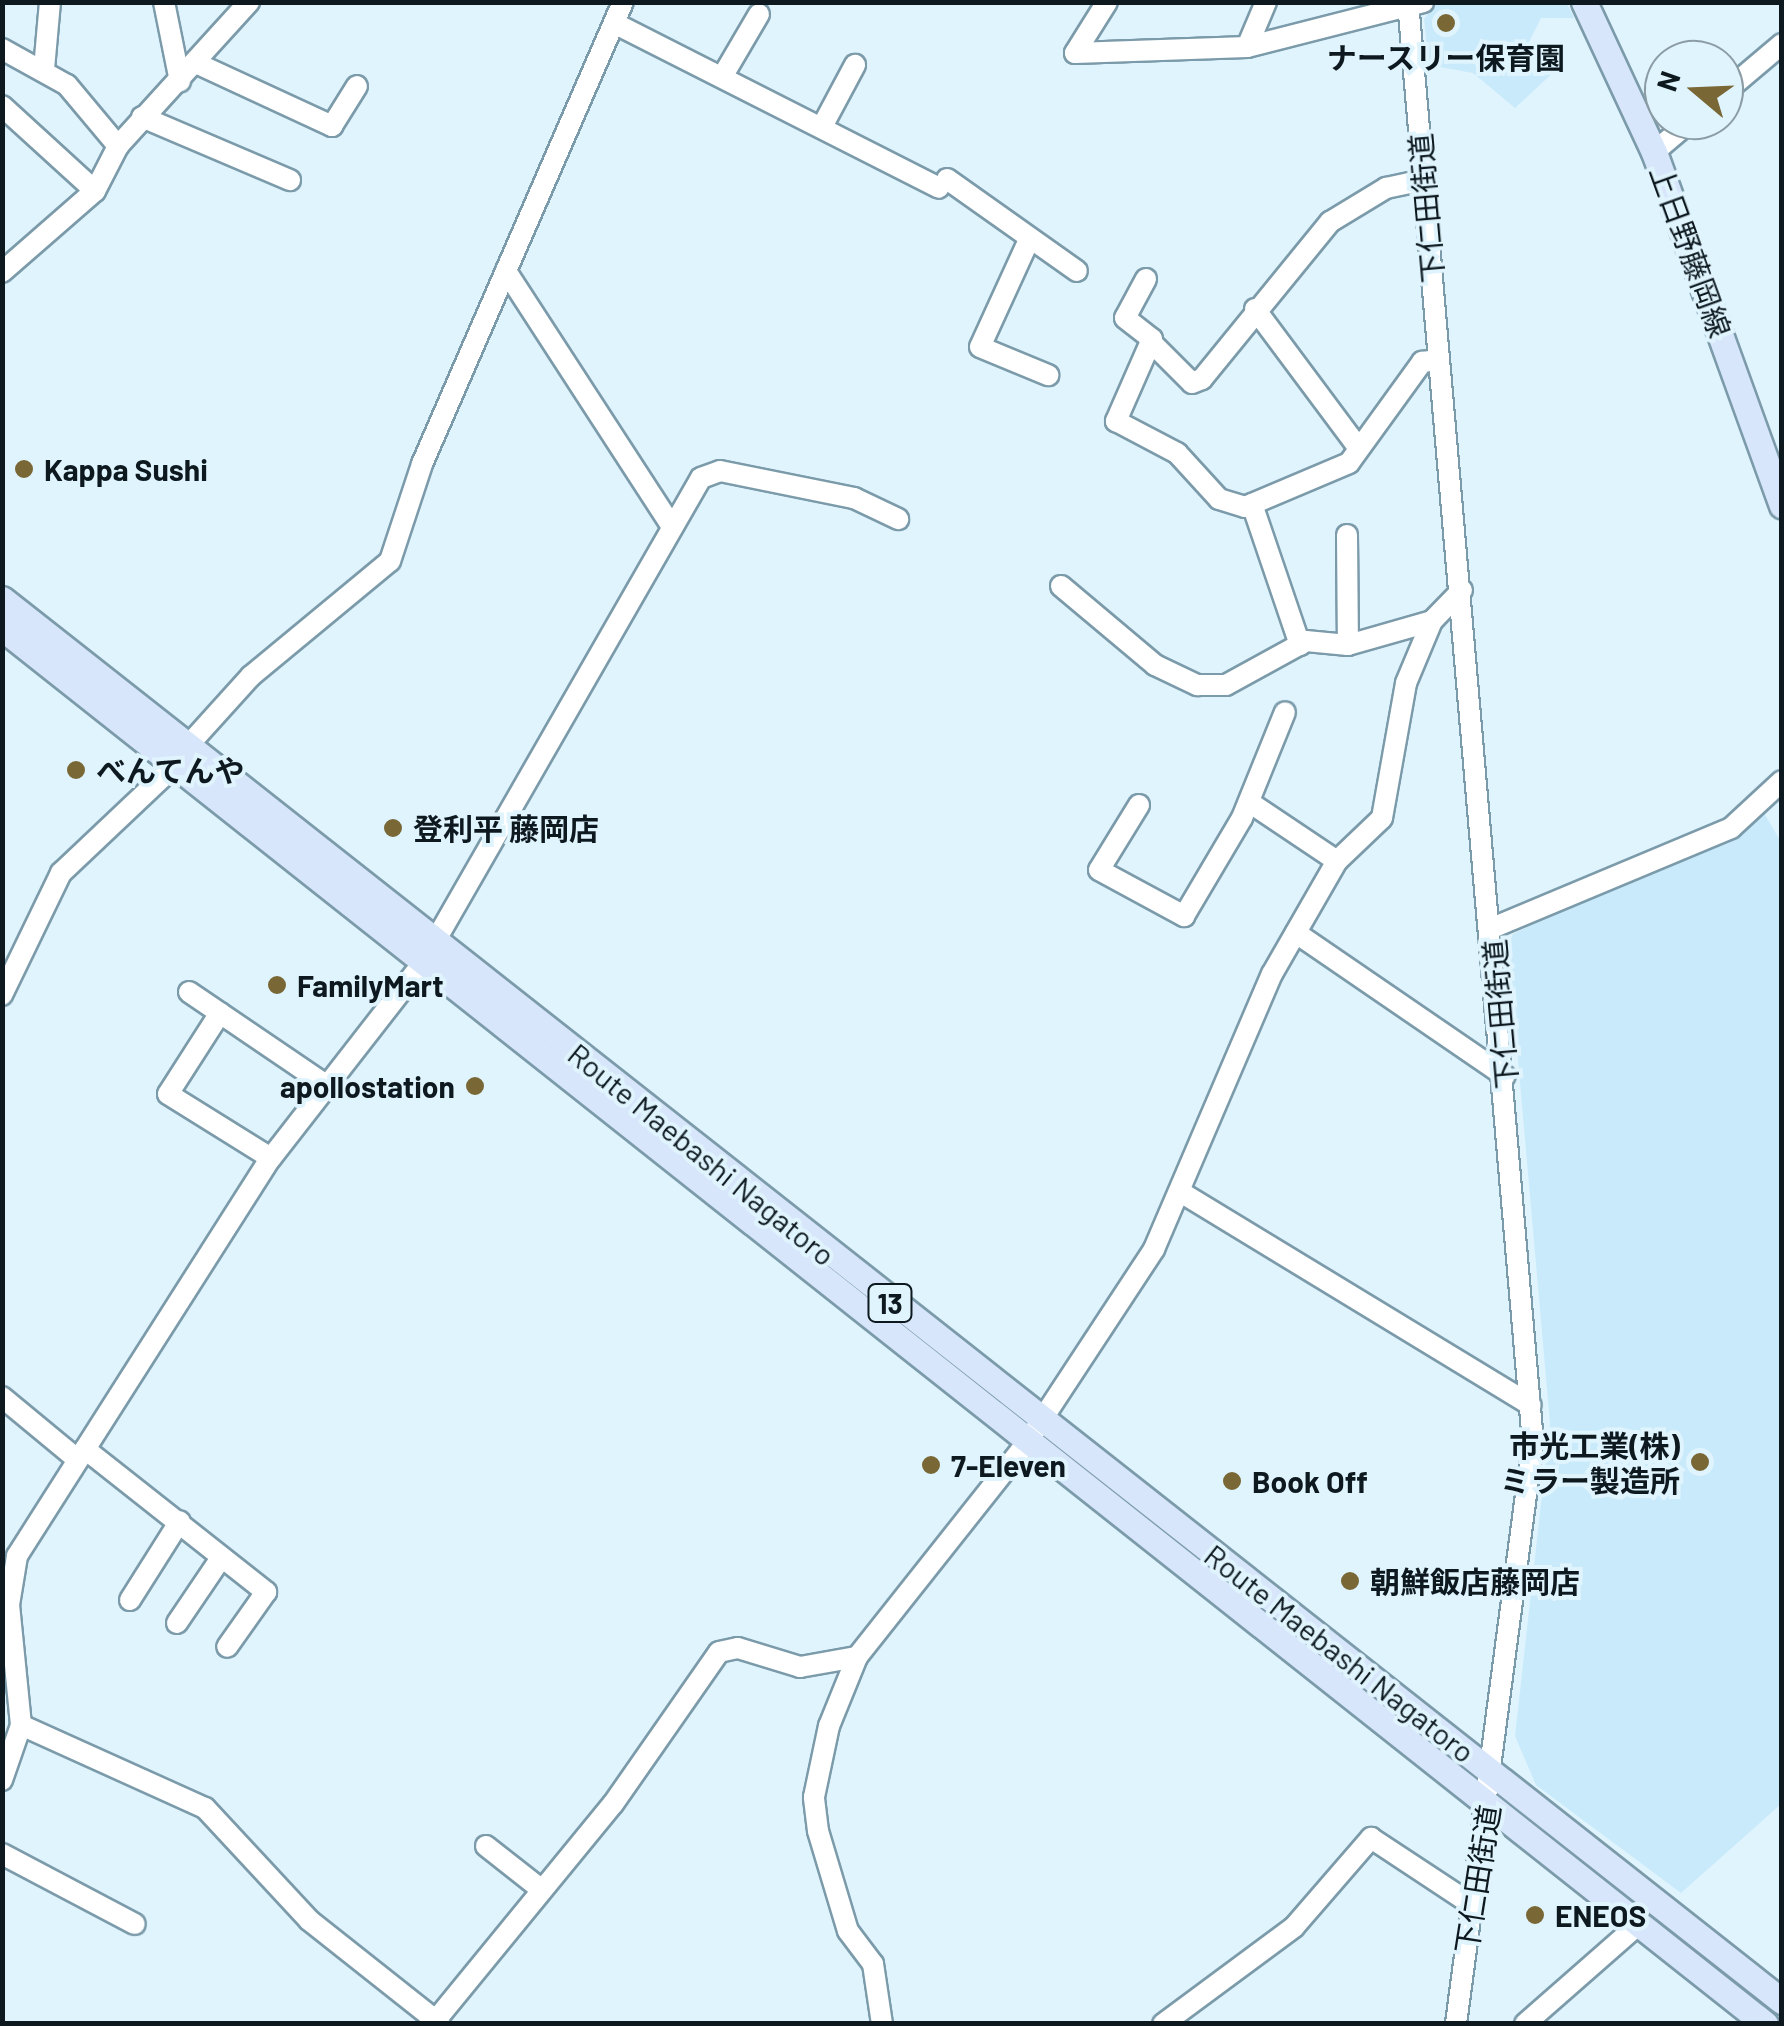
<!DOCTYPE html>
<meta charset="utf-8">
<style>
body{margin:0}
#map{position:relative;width:1784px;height:2026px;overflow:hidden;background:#e0f4fe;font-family:Barlow,"Noto Sans JP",sans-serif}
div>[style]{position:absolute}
.built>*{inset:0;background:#c9eafa}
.roads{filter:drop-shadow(2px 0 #7c9baa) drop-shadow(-2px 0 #7c9baa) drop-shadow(0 2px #7c9baa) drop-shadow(0 -2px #7c9baa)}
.minor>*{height:20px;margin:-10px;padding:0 10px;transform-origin:10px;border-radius:10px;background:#fff}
.major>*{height:25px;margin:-12.5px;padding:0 12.5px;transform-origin:12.5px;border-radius:12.5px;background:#d7e6fa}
.dots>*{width:28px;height:28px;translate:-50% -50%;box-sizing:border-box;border:5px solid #e0f4fe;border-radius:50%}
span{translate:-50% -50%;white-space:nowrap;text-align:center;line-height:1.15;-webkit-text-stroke:8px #e0f4fe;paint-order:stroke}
.shield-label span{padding:2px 8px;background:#e0f4fe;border:2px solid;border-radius:8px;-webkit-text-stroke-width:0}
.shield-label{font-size:28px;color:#0d191f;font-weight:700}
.poi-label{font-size:30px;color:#0d191f;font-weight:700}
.left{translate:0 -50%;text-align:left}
.right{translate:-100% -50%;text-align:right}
.street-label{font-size:30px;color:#0d191f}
.frame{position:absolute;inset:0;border:5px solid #0d191f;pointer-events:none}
.north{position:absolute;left:1644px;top:40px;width:100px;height:100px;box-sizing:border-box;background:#e0f4fe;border:2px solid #8c9ca5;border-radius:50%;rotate:289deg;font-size:28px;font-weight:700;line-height:40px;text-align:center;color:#0d191f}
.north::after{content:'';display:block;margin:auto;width:35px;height:45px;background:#796735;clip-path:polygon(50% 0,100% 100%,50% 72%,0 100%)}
</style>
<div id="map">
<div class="built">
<i style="clip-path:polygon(1436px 3px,1567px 3px,1574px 18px,1541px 18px,1527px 46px,1556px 70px,1515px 108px,1473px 73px,1429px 65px,1424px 19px)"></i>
<i style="clip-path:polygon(1764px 813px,1781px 842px,1781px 1804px,1681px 1893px,1536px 1785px,1515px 1736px,1550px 1423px,1508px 946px,1513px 934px)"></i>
</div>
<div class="roads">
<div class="minor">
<i style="left:164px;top:2px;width:81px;rotate:78.6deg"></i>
<i style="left:1408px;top:2px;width:1445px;rotate:85.04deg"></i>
<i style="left:1533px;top:1442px;width:587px;rotate:97.54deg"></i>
<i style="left:614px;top:23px;width:364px;rotate:26.9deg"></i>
<i style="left:1247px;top:47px;width:49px;rotate:-67.1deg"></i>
<i style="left:2px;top:49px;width:74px;rotate:29deg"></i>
<i style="left:67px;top:85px;width:80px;rotate:50.1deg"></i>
<i style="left:1075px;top:53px;width:172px;rotate:-2deg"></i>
<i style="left:1247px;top:47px;width:182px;rotate:-14.3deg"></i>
<i style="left:1075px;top:53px;width:60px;rotate:-57.9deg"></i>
<i style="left:198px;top:64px;width:148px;rotate:24.8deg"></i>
<i style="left:332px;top:126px;width:47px;rotate:-58deg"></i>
<i style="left:44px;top:69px;width:67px;rotate:-84.9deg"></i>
<i style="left:725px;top:72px;width:67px;rotate:-59.6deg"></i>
<i style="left:1724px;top:93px;width:76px;rotate:-40.2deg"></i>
<i style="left:2px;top:106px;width:126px;rotate:42.4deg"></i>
<i style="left:142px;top:117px;width:161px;rotate:23.1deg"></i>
<i style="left:824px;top:123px;width:66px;rotate:-61.9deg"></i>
<i style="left:1654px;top:152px;width:50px;rotate:-40.1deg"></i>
<i style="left:947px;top:179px;width:159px;rotate:35.3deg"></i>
<i style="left:1028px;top:242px;width:115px;rotate:114.6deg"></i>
<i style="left:980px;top:347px;width:74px;rotate:22.4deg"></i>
<i style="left:506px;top:271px;width:305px;rotate:57deg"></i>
<i style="left:2px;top:272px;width:123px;rotate:-41.1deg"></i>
<i style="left:95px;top:191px;width:51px;rotate:-62.9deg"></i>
<i style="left:118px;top:146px;width:195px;rotate:-47.7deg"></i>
<i style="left:1146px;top:279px;width:44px;rotate:118.3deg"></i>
<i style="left:1125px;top:318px;width:34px;rotate:38deg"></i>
<i style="left:1152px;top:339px;width:90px;rotate:113.7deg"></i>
<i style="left:1116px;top:421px;width:69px;rotate:27.7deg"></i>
<i style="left:1177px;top:453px;width:62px;rotate:47.6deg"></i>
<i style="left:1219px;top:499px;width:27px;rotate:17deg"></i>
<i style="left:1245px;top:507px;width:113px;rotate:-22.9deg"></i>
<i style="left:1349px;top:463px;width:125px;rotate:-54.1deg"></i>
<i style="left:1422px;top:362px;width:17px;rotate:-7deg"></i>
<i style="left:1255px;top:309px;width:171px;rotate:53.3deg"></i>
<i style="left:1151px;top:342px;width:58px;rotate:45deg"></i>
<i style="left:1192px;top:383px;width:11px;rotate:-22deg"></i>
<i style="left:1202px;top:379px;width:203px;rotate:-50.8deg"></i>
<i style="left:1330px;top:222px;width:66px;rotate:-31.3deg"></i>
<i style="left:1386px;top:188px;width:39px;rotate:-12deg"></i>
<i style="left:1252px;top:504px;width:149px;rotate:71.2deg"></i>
<i style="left:1347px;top:535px;width:110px;rotate:89.5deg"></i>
<i style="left:1061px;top:586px;width:123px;rotate:40deg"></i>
<i style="left:1155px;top:665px;width:47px;rotate:25.5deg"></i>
<i style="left:1197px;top:685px;width:29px"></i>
<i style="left:1226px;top:685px;width:91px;rotate:-28.8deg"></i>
<i style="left:1306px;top:641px;width:42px;rotate:5.4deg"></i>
<i style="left:1348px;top:645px;width:87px;rotate:-15.9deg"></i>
<i style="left:185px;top:749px;width:98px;rotate:-47.9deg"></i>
<i style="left:251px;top:676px;width:180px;rotate:-39.6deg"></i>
<i style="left:390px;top:561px;width:102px;rotate:-71.7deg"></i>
<i style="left:422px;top:464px;width:504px;rotate:-66.49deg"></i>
<i style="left:1249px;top:802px;width:106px;rotate:33.8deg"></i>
<i style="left:1139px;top:805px;width:76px;rotate:121.6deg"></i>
<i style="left:1099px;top:870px;width:97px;rotate:28.4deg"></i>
<i style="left:1184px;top:916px;width:114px;rotate:-59.4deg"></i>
<i style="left:1242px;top:818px;width:114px;rotate:-67.9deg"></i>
<i style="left:1492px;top:928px;width:259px;rotate:-22.7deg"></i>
<i style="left:1731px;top:828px;width:69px;rotate:-42.7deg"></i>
<i style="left:1296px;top:933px;width:253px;rotate:34.4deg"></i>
<i style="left:189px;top:992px;width:166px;rotate:34.2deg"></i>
<i style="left:2px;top:995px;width:136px;rotate:-64.2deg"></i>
<i style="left:61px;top:873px;width:151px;rotate:-43.4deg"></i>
<i style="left:220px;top:1013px;width:96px;rotate:122.7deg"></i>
<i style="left:168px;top:1094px;width:121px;rotate:31.9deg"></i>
<i style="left:1182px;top:1193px;width:408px;rotate:31.3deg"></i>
<i style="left:2px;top:1397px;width:97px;rotate:39.6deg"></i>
<i style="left:85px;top:1449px;width:231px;rotate:38.3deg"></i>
<i style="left:266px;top:1592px;width:67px;rotate:125.3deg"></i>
<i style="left:130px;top:1600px;width:93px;rotate:-57.7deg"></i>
<i style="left:177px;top:1623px;width:78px;rotate:-55.9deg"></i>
<i style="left:21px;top:1725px;width:202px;rotate:24.3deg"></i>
<i style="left:205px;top:1808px;width:153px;rotate:47.1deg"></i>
<i style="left:309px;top:1920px;width:167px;rotate:38.4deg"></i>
<i style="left:2px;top:1780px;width:58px;rotate:-70.9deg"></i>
<i style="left:21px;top:1725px;width:121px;rotate:-95.7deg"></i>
<i style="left:9px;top:1605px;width:50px;rotate:-80.7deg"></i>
<i style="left:17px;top:1556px;width:472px;rotate:-57.5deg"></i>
<i style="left:271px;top:1158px;width:246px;rotate:-52.1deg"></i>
<i style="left:422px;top:964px;width:560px;rotate:-60.14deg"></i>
<i style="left:701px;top:478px;width:20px;rotate:-20deg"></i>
<i style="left:720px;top:471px;width:137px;rotate:11.4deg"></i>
<i style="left:854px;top:498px;width:49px;rotate:25.5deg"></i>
<i style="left:486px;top:1846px;width:71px;rotate:38.2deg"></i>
<i style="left:2px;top:1854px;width:150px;rotate:27.8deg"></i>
<i style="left:436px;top:2020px;width:279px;rotate:-50.7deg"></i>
<i style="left:613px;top:1804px;width:185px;rotate:-55.1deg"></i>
<i style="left:719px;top:1652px;width:19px;rotate:-12deg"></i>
<i style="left:738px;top:1648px;width:65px;rotate:17deg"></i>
<i style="left:800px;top:1667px;width:58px;rotate:-10deg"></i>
<i style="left:882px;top:2024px;width:61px;rotate:-98.5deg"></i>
<i style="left:873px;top:1964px;width:41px;rotate:-127.1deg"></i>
<i style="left:848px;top:1931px;width:104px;rotate:-106.7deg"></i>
<i style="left:818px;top:1831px;width:34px;rotate:-97deg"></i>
<i style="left:814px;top:1797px;width:73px;rotate:-78.1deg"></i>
<i style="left:829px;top:1726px;width:74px;rotate:-67.9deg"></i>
<i style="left:857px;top:1657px;width:275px;rotate:-51.6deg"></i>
<i style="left:1028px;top:1441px;width:230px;rotate:-56.7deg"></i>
<i style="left:1154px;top:1249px;width:299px;rotate:-66.8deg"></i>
<i style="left:1272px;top:974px;width:130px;rotate:-60.1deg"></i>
<i style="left:1337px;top:861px;width:62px;rotate:-43.7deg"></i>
<i style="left:1382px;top:818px;width:137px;rotate:-79.9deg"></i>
<i style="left:1406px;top:683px;width:67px;rotate:-67.2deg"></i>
<i style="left:1432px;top:621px;width:43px;rotate:-45.9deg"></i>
<i style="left:1163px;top:2024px;width:163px;rotate:-36.5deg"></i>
<i style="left:1294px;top:1927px;width:118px;rotate:-49.1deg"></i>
<i style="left:1371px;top:1838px;width:120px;rotate:33.4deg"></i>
<i style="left:1525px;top:2024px;width:153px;rotate:-41.3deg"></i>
</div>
<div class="major">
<i style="left:1584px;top:2px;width:166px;rotate:65deg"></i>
<i style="left:1654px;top:152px;width:376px;rotate:70.1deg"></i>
<i style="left:2px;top:599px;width:2266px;rotate:38.23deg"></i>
<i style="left:2px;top:628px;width:2249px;rotate:38.37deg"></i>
</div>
</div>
<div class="dots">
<i style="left:1446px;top:23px;background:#796735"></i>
<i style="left:24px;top:469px;background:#796735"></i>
<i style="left:76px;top:770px;background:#796735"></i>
<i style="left:393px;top:828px;background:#796735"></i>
<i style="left:277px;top:985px;background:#796735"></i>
<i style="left:475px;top:1086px;background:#796735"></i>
<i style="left:1700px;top:1462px;background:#796735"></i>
<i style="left:931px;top:1465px;background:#796735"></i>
<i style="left:1232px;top:1481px;background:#796735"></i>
<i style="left:1350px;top:1581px;background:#796735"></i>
<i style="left:1535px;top:1915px;background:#796735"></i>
</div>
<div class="shield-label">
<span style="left:890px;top:1303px">13</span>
</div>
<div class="poi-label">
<span style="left:1446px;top:57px">ナースリー保育園</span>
<span class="left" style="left:44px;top:469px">Kappa Sushi</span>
<span class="left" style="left:96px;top:770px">べんてんや</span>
<span class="left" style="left:413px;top:828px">登利平 藤岡店</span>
<span class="left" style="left:297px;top:985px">FamilyMart</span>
<span class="right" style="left:455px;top:1086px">apollostation</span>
<span class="right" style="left:1680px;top:1462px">市光工業(株)<br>ミラー製造所</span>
<span class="left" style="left:951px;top:1465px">7-Eleven</span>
<span class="left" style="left:1252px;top:1481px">Book Off</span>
<span class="left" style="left:1370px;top:1581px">朝鮮飯店藤岡店</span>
<span class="left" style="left:1555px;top:1915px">ENEOS</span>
</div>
<div class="street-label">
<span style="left:1426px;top:208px;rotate:-95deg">下仁田街道</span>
<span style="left:1691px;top:251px;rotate:70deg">上日野藤岡線</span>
<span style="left:1500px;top:1014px;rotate:-95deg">下仁田街道</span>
<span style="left:702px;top:1154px;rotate:39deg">Route Maebashi Nagatoro</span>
<span style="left:1340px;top:1653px;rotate:38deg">Route Maebashi Nagatoro</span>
<span style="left:1477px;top:1879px;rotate:-81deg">下仁田街道</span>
</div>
<div class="frame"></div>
<div class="north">N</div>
</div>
